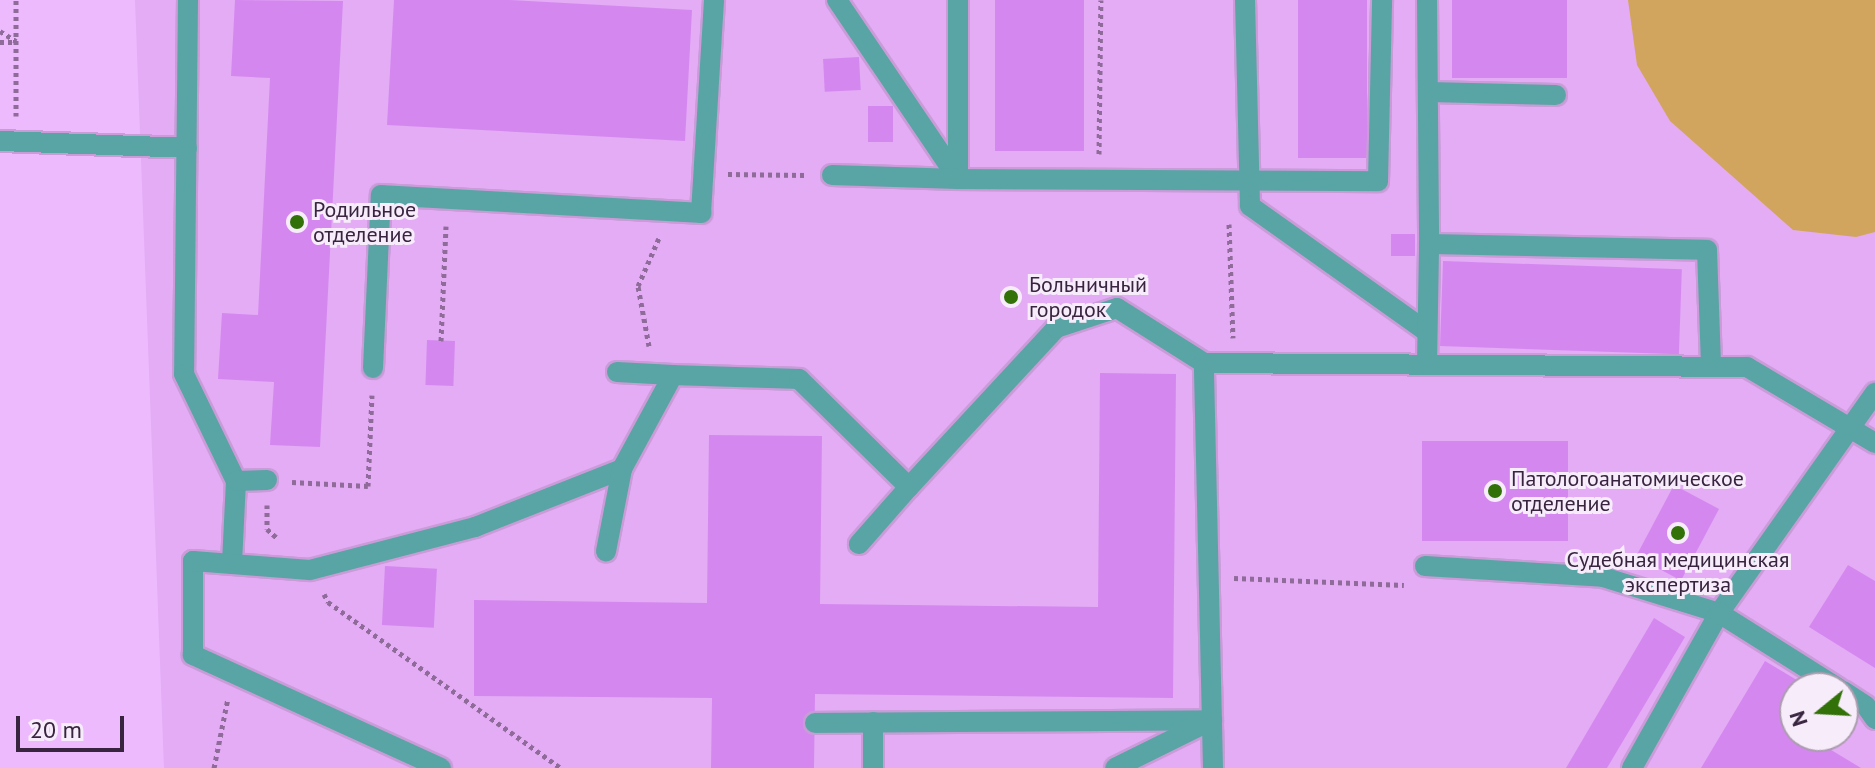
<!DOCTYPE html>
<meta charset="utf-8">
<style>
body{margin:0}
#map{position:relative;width:1875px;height:768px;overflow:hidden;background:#edbafe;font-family:"PT Sans",sans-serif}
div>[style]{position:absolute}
.built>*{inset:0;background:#e3acf5}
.green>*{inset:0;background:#d2a55f}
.building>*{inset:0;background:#d587f0;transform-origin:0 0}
.path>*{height:5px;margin-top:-2.5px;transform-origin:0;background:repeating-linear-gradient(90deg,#8e6b99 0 4px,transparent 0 8px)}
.roads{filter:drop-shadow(2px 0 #c99cd8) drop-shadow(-2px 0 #c99cd8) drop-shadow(0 2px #c99cd8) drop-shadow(0 -2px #c99cd8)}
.minor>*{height:20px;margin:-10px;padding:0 10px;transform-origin:10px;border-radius:10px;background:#59a4a5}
.dots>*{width:22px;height:22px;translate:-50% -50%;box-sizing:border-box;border:4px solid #f7ecfa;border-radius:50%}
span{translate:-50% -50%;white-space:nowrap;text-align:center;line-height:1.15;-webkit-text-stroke:6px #f7ecfa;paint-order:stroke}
.poi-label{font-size:22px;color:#38243f}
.left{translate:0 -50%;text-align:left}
.north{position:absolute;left:1779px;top:672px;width:80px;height:80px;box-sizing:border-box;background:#f7ecfa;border:2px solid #ab9caf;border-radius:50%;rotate:252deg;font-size:22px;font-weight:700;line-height:32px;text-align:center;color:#38243f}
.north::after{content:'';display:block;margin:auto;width:28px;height:36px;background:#317107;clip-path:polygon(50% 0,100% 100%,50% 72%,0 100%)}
.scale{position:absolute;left:16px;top:716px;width:108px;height:36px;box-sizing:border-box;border:4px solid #38243f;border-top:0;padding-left:10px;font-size:24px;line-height:28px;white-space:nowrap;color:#38243f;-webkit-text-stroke:6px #f7ecfa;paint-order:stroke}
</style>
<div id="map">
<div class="built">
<i style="clip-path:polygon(evenodd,135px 0,1760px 0,1875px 76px,1875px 768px,164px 768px,135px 0,1795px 688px,1843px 688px,1843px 736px,1795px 736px,1795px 688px)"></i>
</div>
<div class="green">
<i style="clip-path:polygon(1628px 0,1875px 0,1875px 232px,1856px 237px,1793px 230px,1670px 121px,1637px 65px)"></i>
</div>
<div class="building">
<i style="clip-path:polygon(235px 0,343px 1px,320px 447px,270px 445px,274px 382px,218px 379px,222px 313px,258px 315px,270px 78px,231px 76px)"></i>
<i style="clip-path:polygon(394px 0,510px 0,692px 10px,685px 141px,387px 125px)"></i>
<i style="left:995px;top:0;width:89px;height:151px"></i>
<i style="left:1298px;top:0;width:69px;height:158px"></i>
<i style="left:1452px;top:0;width:115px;height:78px"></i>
<i style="left:859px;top:57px;width:33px;height:36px;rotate:87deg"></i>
<i style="left:868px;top:106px;width:25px;height:36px"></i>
<i style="left:1391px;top:234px;width:24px;height:22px"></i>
<i style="left:1443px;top:261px;width:239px;height:85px;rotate:2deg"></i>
<i style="left:427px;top:340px;width:28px;height:45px;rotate:2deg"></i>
<i style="clip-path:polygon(1100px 373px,1176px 374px,1173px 698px,815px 694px,814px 768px,711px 768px,712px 698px,474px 696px,474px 600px,707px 603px,709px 435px,822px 436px,820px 604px,1098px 607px)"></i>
<i style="left:1422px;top:441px;width:146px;height:100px"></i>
<i style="left:1674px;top:485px;width:51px;height:81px;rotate:28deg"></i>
<i style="clip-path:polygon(1848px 565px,1875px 581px,1875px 668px,1809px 627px)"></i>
<i style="left:385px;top:566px;width:52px;height:59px;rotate:3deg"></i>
<i style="clip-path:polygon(1654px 618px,1685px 637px,1607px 768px,1566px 768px)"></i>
<i style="clip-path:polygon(1765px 661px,1810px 688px,1795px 688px,1795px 736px,1808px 736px,1861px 768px,1701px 768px)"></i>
</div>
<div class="path">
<i style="left:0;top:31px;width:19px;rotate:32deg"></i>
<i style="left:0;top:42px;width:15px"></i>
<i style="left:16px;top:116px;width:116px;rotate:-90deg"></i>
<i style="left:1099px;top:154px;width:154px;rotate:-89.3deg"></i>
<i style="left:728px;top:174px;width:78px;rotate:0.7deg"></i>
<i style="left:1229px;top:224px;width:114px;rotate:88deg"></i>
<i style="left:441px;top:341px;width:115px;rotate:-87.5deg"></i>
<i style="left:649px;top:346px;width:61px;rotate:-100.4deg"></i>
<i style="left:638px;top:286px;width:52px;rotate:-66.4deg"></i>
<i style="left:292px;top:482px;width:76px;rotate:3deg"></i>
<i style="left:368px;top:486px;width:91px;rotate:-87.5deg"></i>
<i style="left:267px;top:505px;width:24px;rotate:90deg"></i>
<i style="left:267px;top:529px;width:13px;rotate:42deg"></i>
<i style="left:1234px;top:578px;width:170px;rotate:2.4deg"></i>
<i style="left:324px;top:594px;width:9px;rotate:63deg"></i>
<i style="left:328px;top:602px;width:286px;rotate:35.5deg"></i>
<i style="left:214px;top:768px;width:71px;rotate:-78.7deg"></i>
</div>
<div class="roads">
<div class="minor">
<i style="left:188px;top:0;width:374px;rotate:90.6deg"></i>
<i style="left:184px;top:374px;width:119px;rotate:64.1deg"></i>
<i style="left:236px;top:481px;width:83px;rotate:92.8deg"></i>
<i style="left:837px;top:0;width:216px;rotate:55.9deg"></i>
<i style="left:958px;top:179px;width:179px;rotate:-90deg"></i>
<i style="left:1245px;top:0;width:206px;rotate:88.6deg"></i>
<i style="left:1250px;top:206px;width:217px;rotate:35.4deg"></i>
<i style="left:1427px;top:0;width:244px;rotate:89.5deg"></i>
<i style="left:1428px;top:92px;width:128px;rotate:1.3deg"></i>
<i style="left:0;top:141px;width:187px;rotate:2.1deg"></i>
<i style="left:832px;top:175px;width:126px;rotate:1.8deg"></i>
<i style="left:958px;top:179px;width:420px;rotate:0.3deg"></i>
<i style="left:1378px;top:181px;width:181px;rotate:-88.7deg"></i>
<i style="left:1427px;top:364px;width:120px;rotate:-89deg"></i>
<i style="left:1429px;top:244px;width:278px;rotate:1.2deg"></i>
<i style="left:1707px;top:250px;width:116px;rotate:88deg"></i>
<i style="left:373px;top:368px;width:173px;rotate:-87.4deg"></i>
<i style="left:381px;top:195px;width:321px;rotate:3.2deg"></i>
<i style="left:701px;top:213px;width:213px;rotate:-86.5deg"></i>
<i style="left:617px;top:372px;width:56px;rotate:3.1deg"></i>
<i style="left:673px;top:375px;width:107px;rotate:118.5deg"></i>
<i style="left:673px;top:375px;width:126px;rotate:1.8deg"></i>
<i style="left:799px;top:379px;width:154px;rotate:44.5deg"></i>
<i style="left:909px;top:487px;width:76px;rotate:131.3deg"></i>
<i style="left:236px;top:481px;width:31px;rotate:-2deg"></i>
<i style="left:909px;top:487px;width:217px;rotate:-47.2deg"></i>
<i style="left:1056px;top:328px;width:64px;rotate:-18.2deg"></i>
<i style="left:1117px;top:308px;width:103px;rotate:32.3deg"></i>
<i style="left:1425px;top:566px;width:178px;rotate:3.5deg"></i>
<i style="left:1603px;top:577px;width:121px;rotate:17.2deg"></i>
<i style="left:1719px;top:613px;width:270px;rotate:-54.7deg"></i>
<i style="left:1843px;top:691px;width:27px;rotate:33deg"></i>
<i style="left:1866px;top:706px;width:16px;rotate:55deg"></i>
<i style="left:815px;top:723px;width:397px;rotate:-0.4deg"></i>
<i style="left:1212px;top:720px;width:108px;rotate:153.7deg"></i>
<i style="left:441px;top:768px;width:273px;rotate:-155.5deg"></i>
<i style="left:193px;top:655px;width:94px;rotate:-90deg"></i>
<i style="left:193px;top:561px;width:117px;rotate:4.4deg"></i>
<i style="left:310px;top:570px;width:171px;rotate:-14.6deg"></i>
<i style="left:475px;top:527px;width:158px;rotate:-21.5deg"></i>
<i style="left:622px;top:469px;width:84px;rotate:101deg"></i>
<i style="left:873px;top:768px;width:46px;rotate:-90deg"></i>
<i style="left:1213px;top:768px;width:405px;rotate:-91.3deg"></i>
<i style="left:1204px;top:363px;width:543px;rotate:0.42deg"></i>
<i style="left:1747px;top:367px;width:149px;rotate:30.7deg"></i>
<i style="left:1632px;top:768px;width:178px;rotate:-60.7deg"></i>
<i style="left:1719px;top:613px;width:141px;rotate:32.2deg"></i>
</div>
</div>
<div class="dots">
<i style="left:297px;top:222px;background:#317107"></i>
<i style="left:1011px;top:297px;background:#317107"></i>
<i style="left:1495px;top:491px;background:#317107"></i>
<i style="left:1678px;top:533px;background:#317107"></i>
</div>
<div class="poi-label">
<span class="left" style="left:313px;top:222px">Родильное<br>отделение</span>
<span class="left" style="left:1029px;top:297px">Больничный<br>городок</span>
<span class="left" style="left:1511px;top:491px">Патологоанатомическое<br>отделение</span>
<span style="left:1678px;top:572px">Судебная медицинская<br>экспертиза</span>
</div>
<div class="north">N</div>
<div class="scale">20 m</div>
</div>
